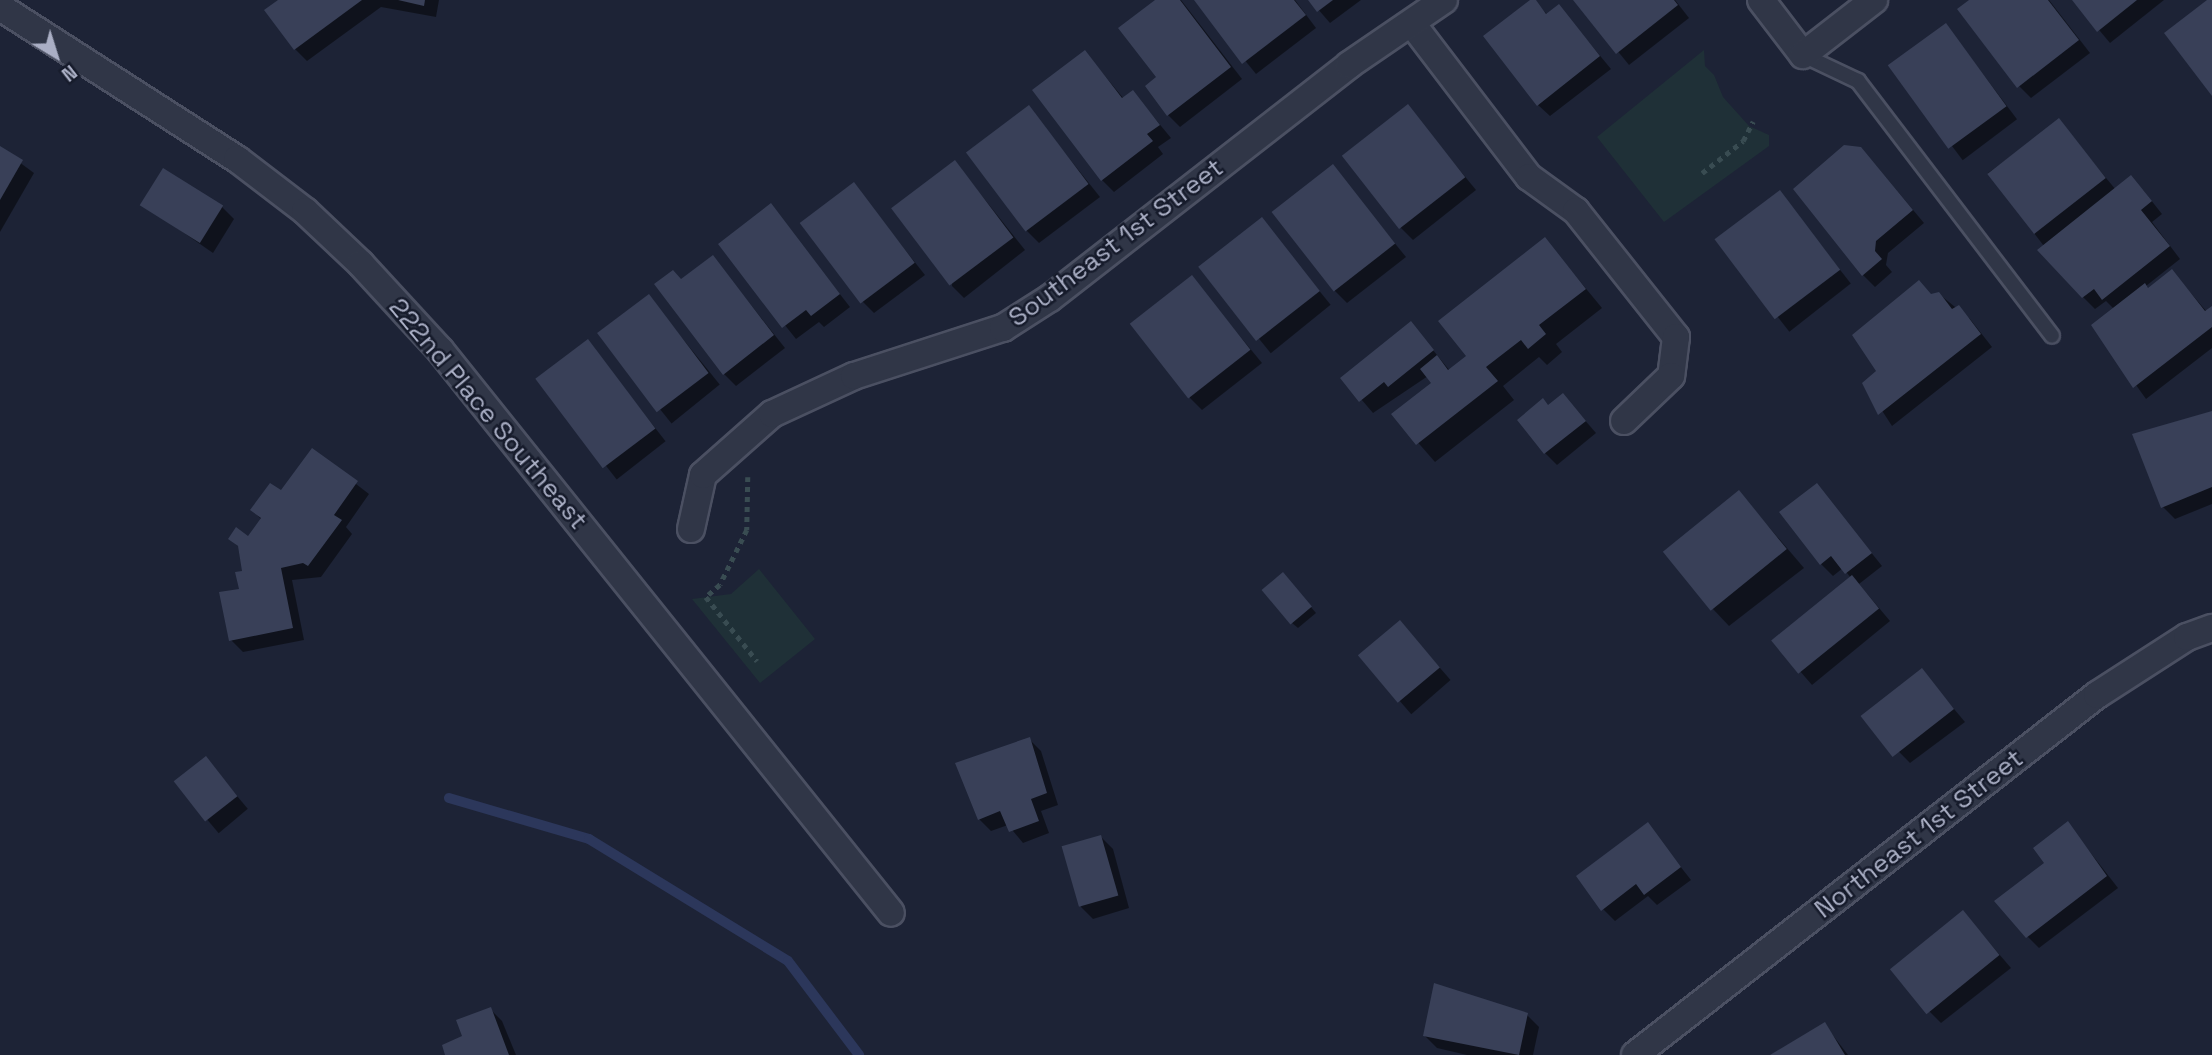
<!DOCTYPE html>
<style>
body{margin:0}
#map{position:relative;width:2212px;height:1055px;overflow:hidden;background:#1d2336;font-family:"Space Grotesk",sans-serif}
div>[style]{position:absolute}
.green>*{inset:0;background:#1f3037}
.shadow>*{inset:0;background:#0007;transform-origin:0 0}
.stream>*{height:10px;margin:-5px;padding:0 5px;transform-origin:5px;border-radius:5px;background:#2c375b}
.building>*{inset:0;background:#394058;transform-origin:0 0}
.path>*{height:4.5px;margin-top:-2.25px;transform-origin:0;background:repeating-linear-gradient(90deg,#394c52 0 5px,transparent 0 10px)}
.roads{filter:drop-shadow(2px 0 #4b5062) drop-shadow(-2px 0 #4b5062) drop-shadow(0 2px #4b5062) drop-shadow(0 -2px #4b5062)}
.lane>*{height:14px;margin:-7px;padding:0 7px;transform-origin:7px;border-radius:7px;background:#303647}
.street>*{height:26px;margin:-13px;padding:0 13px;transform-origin:13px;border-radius:13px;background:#303647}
span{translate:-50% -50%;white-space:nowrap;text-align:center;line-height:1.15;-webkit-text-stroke:5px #161b2b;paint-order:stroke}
.street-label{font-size:26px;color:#aaafc5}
.north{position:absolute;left:21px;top:21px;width:70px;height:70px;-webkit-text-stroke:5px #161b2b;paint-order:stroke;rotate:142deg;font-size:19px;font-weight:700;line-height:28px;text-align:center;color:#aaafc5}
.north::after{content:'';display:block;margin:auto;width:24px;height:32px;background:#aaafc5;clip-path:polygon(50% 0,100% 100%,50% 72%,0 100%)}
</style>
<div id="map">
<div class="green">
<i style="clip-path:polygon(1704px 50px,1705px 66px,1714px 75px,1723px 97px,1749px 126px,1769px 135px,1769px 146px,1664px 222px,1597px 137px)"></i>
<i style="clip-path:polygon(759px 569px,815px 639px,760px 683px,692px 599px,731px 594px)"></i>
</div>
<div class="shadow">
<i style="clip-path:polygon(281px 0,439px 0,436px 17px,381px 7px,307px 61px,295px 49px)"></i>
<i style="clip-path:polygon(1157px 0,1181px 0,1242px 79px,1180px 127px,1168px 115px)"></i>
<i style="clip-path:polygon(1196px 0,1295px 0,1316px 28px,1256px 74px)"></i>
<i style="clip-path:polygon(1310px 0,1361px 0,1330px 23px)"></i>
<i style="clip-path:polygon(1532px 0,1548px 15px,1559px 6px,1611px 69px,1550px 116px,1538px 105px)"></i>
<i style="clip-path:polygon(1576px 0,1675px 0,1689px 18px,1629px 65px)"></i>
<i style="clip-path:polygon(1972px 0,2049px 0,2090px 53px,2031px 98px,2019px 86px)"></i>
<i style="clip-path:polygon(2074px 0,2164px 0,2110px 43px)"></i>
<i style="left:1946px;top:25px;width:118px;height:68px;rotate:53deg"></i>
<i style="clip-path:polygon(1085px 52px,1124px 99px,1133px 92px,1171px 138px,1158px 147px,1163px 154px,1114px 192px,1102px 180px)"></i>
<i style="clip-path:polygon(1408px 107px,1476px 190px,1413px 240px,1401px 228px)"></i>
<i style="clip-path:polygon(1029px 108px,1100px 197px,1039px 243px,1027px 231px)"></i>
<i style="clip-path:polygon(2059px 121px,2116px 190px,2143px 190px,2162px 214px,2152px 222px,2180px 259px,2146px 286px,2149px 290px,2172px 271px,2207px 312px,2212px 308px,2212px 348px,2146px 399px,2093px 325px,2114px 309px,2106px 301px,2095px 309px,2083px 297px,1988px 173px)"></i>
<i style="clip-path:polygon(0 148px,34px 173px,0 232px)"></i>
<i style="clip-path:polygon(955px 162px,1025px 250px,964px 298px,952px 286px)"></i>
<i style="clip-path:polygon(1873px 162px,1924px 223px,1888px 253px,1886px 265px,1892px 272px,1875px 287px,1863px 275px)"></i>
<i style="clip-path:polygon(1332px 166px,1406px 257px,1347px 303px,1335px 291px)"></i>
<i style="clip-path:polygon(853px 184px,925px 275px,874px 313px,862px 301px)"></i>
<i style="left:1780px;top:193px;width:115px;height:78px;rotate:52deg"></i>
<i style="clip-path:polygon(142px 204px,222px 207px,234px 219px,213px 253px)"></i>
<i style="clip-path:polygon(771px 206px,850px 307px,824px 327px,819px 322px,796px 339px,720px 244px)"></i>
<i style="left:1262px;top:220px;width:109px;height:77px;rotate:51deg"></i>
<i style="clip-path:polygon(1545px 239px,1602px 308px,1556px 344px,1562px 352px,1547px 365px,1539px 357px,1503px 386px,1514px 400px,1435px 462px,1393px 414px,1433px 383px,1428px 376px,1373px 413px,1343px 378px,1411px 323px,1450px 371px,1468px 357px)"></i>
<i style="clip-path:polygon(713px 257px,785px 348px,736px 386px,724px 374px)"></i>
<i style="clip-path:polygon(1192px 278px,1262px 363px,1202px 410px,1190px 398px)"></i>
<i style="clip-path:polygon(1939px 294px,1970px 319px,1992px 347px,1892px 426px,1864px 383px,1878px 371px,1932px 296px)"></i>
<i style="left:648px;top:296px;width:114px;height:62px;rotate:51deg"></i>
<i style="left:588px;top:342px;width:126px;height:62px;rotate:52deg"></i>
<i style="clip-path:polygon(1563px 395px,1596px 433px,1557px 465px,1545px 453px)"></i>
<i style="clip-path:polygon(2212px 412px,2212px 504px,2175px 519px,2163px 507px)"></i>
<i style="clip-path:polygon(312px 450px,369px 494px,346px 527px,352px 534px,321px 577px,292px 580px,304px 640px,243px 652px,231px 640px,244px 572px,240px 548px,230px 539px,248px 538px,262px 520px,252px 510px,281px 493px)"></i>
<i style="clip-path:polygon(1817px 485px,1882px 566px,1859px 584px,1890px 621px,1812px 685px,1774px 641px,1851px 578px,1843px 568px,1833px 576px,1821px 564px)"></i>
<i style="clip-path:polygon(1739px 492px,1804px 568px,1729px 626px,1712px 608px)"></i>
<i style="clip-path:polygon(1288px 580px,1316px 613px,1298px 628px,1292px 623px)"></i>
<i style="left:1400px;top:622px;width:77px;height:52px;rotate:49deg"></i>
<i style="clip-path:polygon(1922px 671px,1965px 722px,1910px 763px,1864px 716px)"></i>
<i style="clip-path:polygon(1029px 739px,1041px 751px,1058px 805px,1041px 811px,1049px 833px,1023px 843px,1008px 825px,991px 831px,979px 819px)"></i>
<i style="left:206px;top:759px;width:65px;height:38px;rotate:50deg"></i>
<i style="clip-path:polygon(1647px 824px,1691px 880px,1657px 905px,1648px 896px,1615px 921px,1603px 909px)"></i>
<i style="clip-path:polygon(2068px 824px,2118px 888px,2039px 948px,2027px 936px,2047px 863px)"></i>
<i style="clip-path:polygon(1101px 837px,1113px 849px,1129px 908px,1093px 919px,1081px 907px)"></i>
<i style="clip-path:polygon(1963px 912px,2011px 968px,1941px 1023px,1929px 1011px)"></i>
<i style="clip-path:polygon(490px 1009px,502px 1021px,516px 1055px,447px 1055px)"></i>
<i style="clip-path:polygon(1527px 1015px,1539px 1027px,1533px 1055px,1467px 1055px,1437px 1048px,1425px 1036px)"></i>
<i style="clip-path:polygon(1825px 1025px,1848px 1055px,1774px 1055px)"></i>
</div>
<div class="stream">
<i style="left:449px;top:798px;width:146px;rotate:16.3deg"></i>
<i style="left:589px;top:839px;width:233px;rotate:31.5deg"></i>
<i style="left:788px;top:961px;width:118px;rotate:52.9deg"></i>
</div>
<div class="building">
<i style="clip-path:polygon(278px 0,362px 0,294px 50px,264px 10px)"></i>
<i style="clip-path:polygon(398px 0,425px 0,424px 6px)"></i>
<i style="clip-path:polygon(1155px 0,1180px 0,1231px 67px,1167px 116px,1145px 86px,1156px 77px,1118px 28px)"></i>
<i style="clip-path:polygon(1194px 0,1294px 0,1306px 15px,1242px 64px)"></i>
<i style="clip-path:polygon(1308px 0,1333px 0,1317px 12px)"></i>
<i style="clip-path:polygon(1530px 0,1536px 0,1546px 14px,1559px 4px,1600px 56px,1537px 106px,1483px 36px)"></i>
<i style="clip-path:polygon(1573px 0,1674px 0,1678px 5px,1616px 54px)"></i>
<i style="clip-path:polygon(1969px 0,2048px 0,2079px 40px,2017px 88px,1957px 9px)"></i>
<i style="clip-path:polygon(2072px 0,2137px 0,2097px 32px)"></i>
<i style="clip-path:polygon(2207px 0,2212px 0,2212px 96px,2164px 33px)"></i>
<i style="left:1946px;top:23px;width:103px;height:72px;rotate:54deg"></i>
<i style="clip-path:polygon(1085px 50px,1122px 98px,1133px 90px,1160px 125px,1147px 134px,1153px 141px,1101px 181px,1032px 90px)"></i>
<i style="left:1408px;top:104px;width:93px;height:84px;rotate:52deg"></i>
<i style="left:1029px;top:105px;width:99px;height:79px;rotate:53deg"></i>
<i style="left:2059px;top:118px;width:76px;height:91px;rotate:52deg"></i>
<i style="clip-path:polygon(1844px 145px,1861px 147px,1913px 210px,1876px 241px,1875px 251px,1882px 259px,1862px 276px,1793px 189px)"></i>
<i style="clip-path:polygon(0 146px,23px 160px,0 200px)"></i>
<i style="left:955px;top:160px;width:97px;height:80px;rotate:53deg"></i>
<i style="left:1333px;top:164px;width:101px;height:78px;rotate:52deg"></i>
<i style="left:163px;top:168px;width:71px;height:44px;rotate:32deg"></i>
<i style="clip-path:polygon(2131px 175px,2152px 201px,2141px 210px,2170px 246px,2102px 300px,2094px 289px,2082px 298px,2037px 250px)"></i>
<i style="left:854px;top:182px;width:101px;height:68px;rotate:53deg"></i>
<i style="left:1780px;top:190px;width:100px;height:82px;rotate:53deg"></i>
<i style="clip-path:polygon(771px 203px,840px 294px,811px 316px,806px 310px,782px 328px,718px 244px)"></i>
<i style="left:1262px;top:217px;width:94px;height:81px;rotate:52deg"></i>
<i style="clip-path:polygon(1545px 237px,1586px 289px,1539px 325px,1546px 334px,1528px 349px,1521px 340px,1486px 367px,1498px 381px,1416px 445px,1391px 414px,1431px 383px,1420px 369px,1437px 355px,1448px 370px,1466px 356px,1438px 321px)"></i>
<i style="clip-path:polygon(713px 255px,774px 335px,723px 375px,654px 284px,673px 270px,681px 279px)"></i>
<i style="clip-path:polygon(2172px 269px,2205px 311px,2212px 306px,2212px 327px,2133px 388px,2091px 325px,2145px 283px,2148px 288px)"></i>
<i style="left:1192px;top:275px;width:95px;height:79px;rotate:52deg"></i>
<i style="clip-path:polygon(1919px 280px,1931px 294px,1939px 292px,1952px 309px,1959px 305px,1981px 334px,1878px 415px,1862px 383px,1876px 371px,1852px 335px)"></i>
<i style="left:649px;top:294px;width:99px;height:65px;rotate:53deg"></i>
<i style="clip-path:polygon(1411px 321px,1434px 350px,1388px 387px,1384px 382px,1359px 402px,1340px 378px)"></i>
<i style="left:588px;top:339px;width:112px;height:66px;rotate:53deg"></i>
<i style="clip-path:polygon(1563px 393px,1586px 421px,1544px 454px,1517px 420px,1543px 398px,1548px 405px)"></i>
<i style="clip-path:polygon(2212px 411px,2212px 487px,2161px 508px,2132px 434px)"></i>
<i style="clip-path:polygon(312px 448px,358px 481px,334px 515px,342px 520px,308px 566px,303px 563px,281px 568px,293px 628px,229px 641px,219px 592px,239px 589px,235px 572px,242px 571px,238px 546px,228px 539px,236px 527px,248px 536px,261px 518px,250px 510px,270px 483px,281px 490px)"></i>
<i style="clip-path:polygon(1817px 483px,1872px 553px,1845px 574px,1831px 556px,1820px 565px,1779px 512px)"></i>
<i style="left:1739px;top:490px;width:76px;height:98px;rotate:51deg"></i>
<i style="left:1283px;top:572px;width:45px;height:28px;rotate:50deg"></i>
<i style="left:1852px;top:575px;width:43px;height:104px;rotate:51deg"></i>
<i style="left:1400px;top:620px;width:62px;height:55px;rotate:50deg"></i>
<i style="left:1922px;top:668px;width:52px;height:78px;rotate:52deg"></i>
<i style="clip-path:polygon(1030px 737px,1047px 793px,1031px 799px,1039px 821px,1009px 832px,1000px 811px,978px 820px,955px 763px)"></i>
<i style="left:206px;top:756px;width:51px;height:41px;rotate:52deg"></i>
<i style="clip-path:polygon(2068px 821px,2107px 876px,2026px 938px,1994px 901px,2044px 863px,2033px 848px)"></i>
<i style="clip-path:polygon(1648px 822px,1681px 867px,1644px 895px,1636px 884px,1601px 911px,1576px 876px)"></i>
<i style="left:1101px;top:835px;width:63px;height:41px;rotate:74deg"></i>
<i style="left:1963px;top:910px;width:58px;height:94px;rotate:51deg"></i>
<i style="clip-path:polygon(1434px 983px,1528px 1013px,1519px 1055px,1423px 1036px)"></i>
<i style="clip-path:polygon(491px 1007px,509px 1055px,445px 1055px,442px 1045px,462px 1036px,456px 1020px)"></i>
<i style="clip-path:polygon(1825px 1022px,1845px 1055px,1770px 1055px)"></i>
</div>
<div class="path">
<i style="left:1702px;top:173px;width:52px;rotate:-38deg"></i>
<i style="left:1743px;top:141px;width:22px;rotate:-63deg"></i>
<i style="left:748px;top:477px;width:53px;rotate:91.1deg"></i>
<i style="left:747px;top:530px;width:61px;rotate:116.1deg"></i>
<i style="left:720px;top:585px;width:18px;rotate:139deg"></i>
<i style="left:706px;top:597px;width:82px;rotate:51.4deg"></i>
</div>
<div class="roads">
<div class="lane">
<i style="left:1803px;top:55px;width:61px;rotate:25.3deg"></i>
<i style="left:1858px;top:81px;width:320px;rotate:52.7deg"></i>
</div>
<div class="street">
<i style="left:1761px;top:0;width:69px;rotate:52.6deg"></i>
<i style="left:1803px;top:55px;width:90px;rotate:-37.8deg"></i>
<i style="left:0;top:7px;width:282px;rotate:32.7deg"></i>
<i style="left:237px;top:159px;width:86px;rotate:37.4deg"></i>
<i style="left:305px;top:211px;width:77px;rotate:43.4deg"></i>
<i style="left:361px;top:264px;width:117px;rotate:47.4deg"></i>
<i style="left:440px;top:350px;width:721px;rotate:51.3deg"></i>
<i style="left:1413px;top:25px;width:191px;rotate:52.7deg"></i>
<i style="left:1529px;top:177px;width:58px;rotate:35.9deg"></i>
<i style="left:1576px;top:211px;width:161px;rotate:51.6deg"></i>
<i style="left:1676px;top:337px;width:39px;rotate:97deg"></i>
<i style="left:1671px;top:376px;width:65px;rotate:136.2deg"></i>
<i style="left:691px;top:529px;width:55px;rotate:-77.5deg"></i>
<i style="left:703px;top:475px;width:92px;rotate:-41.5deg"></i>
<i style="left:772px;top:414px;width:90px;rotate:-24.9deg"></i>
<i style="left:854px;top:376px;width:157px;rotate:-17.9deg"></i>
<i style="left:1003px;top:328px;width:56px;rotate:-32.6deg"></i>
<i style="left:1050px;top:298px;width:379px;rotate:-37.9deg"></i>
<i style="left:1349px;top:65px;width:115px;rotate:-34.4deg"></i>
<i style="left:1635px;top:1055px;width:586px;rotate:-37.93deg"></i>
<i style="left:2097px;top:695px;width:107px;rotate:-32.8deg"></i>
<i style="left:2187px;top:637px;width:27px;rotate:-20deg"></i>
</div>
</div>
<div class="street-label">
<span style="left:1116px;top:243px;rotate:-37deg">Southeast 1st Street</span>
<span style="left:488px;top:414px;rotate:50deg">222nd Place Southeast</span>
<span style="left:1919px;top:834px;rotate:-38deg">Northeast 1st Street</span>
</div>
<div class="north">N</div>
</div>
